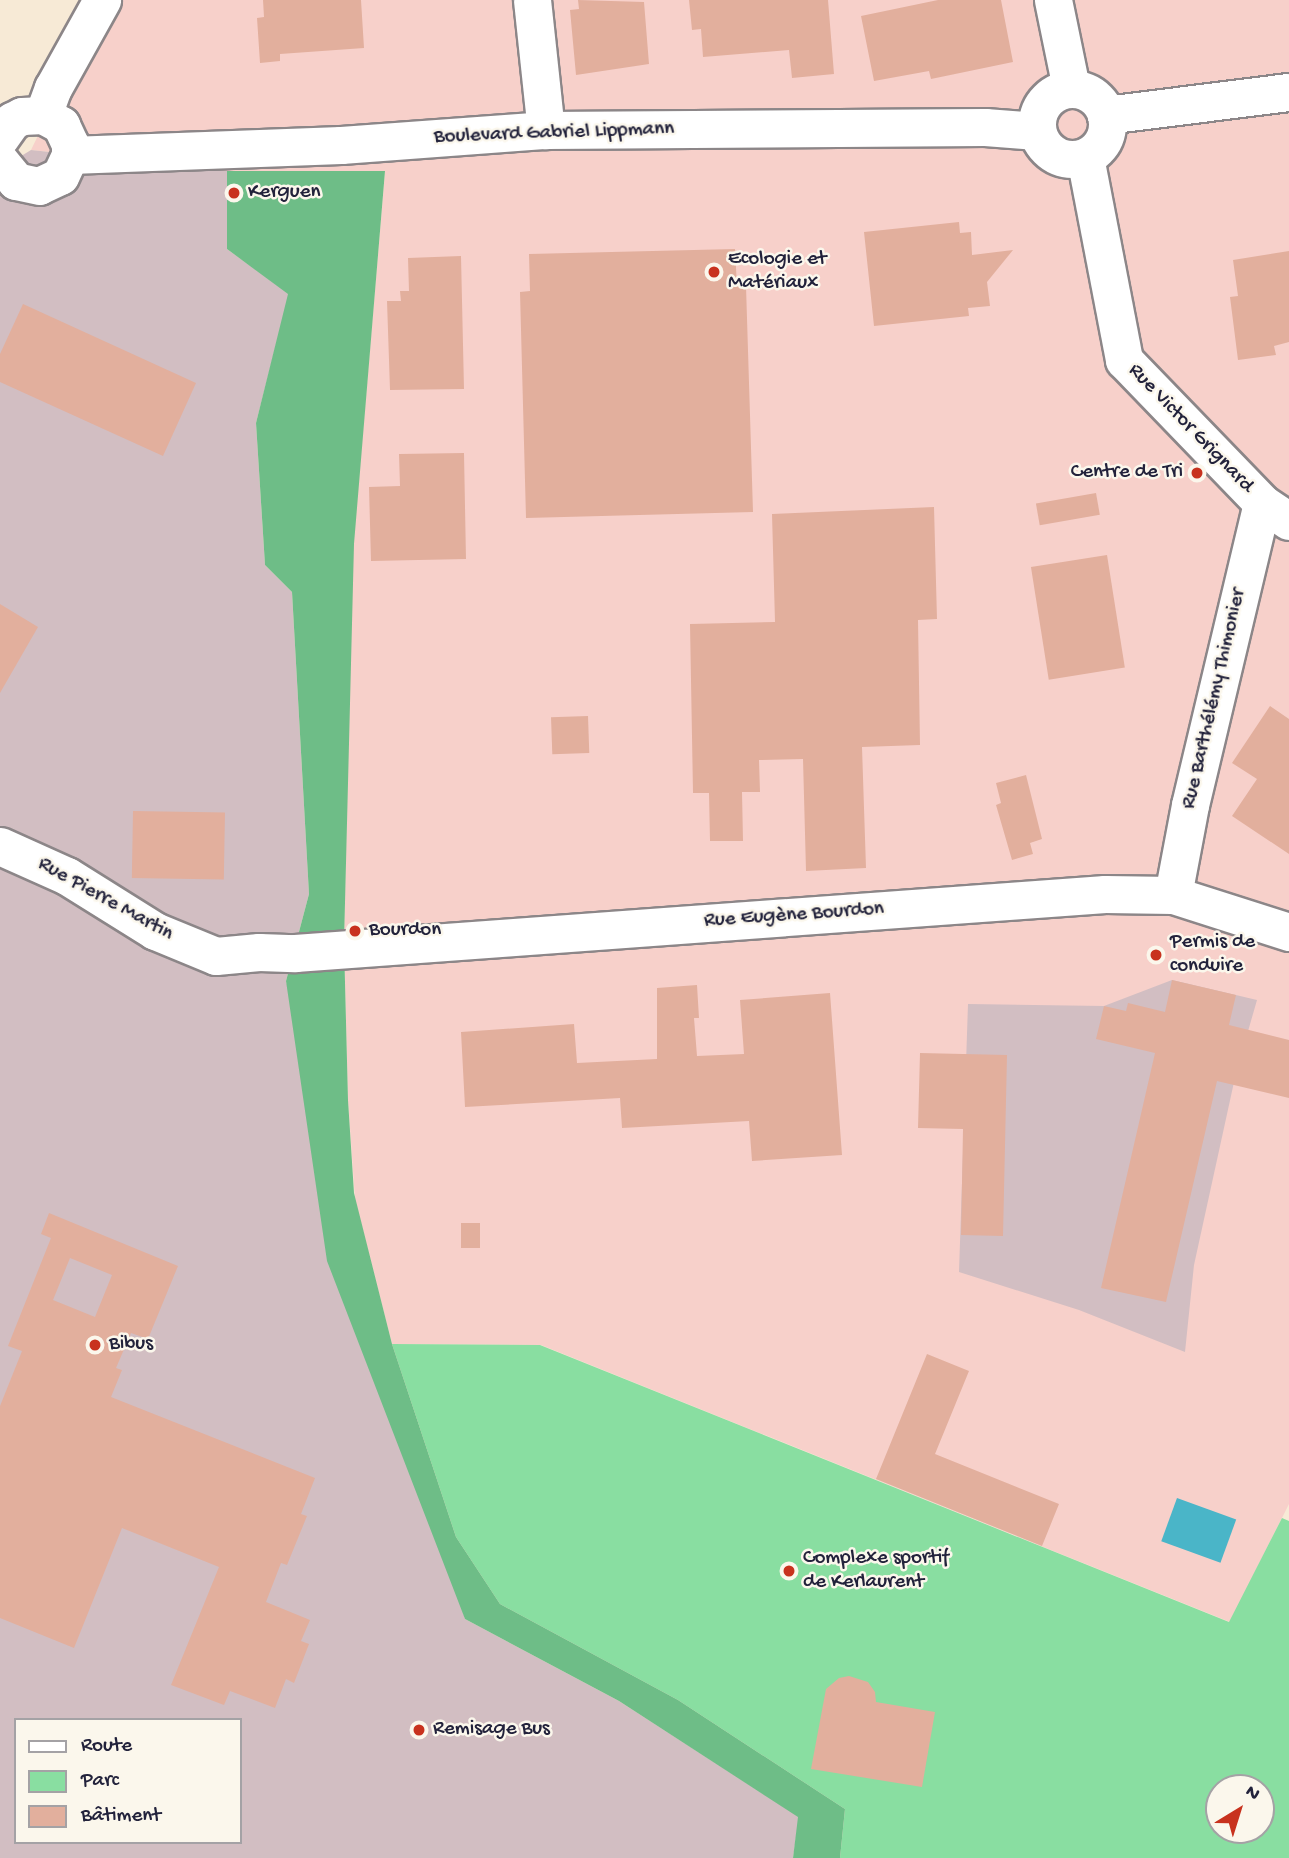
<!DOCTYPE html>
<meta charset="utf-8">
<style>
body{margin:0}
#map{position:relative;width:1289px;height:1858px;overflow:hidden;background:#f7ead6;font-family:"Gochi Hand",sans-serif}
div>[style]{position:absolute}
.built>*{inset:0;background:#f7d0ca}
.industrial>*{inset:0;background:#d2bec2}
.green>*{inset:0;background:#89dea1}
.forest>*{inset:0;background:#6ebd87}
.water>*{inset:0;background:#4ab5c8;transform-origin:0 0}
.building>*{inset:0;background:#e2af9d;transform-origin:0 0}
.roads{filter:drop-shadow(2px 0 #8c8688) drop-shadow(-2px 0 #8c8688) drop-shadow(0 2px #8c8688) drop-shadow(0 -2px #8c8688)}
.minor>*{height:37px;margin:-18.5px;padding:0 18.5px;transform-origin:18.5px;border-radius:18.5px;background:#fff}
.minor>.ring{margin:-18.5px;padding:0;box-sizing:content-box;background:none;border:37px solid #fff;border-radius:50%}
.dots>*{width:19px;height:19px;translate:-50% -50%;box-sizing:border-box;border:4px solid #fbf7ec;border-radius:50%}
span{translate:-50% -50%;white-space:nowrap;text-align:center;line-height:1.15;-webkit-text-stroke:5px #fbf7ec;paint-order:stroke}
.street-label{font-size:21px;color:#22223b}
.poi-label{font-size:21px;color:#22223b}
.left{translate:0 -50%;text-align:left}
.right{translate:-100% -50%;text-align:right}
.legend{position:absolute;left:14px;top:1718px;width:228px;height:126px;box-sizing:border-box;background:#fbf7ec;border:2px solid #a4a2a5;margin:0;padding:9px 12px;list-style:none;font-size:21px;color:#22223b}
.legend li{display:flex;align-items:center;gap:14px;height:35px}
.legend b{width:35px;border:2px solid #a4a2a5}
.north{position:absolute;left:1205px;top:1774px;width:70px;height:70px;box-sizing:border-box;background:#fbf7ec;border:2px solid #a4a2a5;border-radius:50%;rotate:38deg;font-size:19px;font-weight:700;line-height:28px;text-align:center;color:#22223b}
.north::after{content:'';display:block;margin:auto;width:24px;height:32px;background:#c8321e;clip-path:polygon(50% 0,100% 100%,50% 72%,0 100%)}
</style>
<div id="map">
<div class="built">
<i style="clip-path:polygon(104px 0,1289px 0,1289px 1504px,1230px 1622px,541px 1345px,392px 1344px,355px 1199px,348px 1100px,344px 943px,352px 560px,385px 172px,227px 171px,31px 150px)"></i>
</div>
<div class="industrial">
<i style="clip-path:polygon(evenodd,31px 150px,227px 171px,227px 249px,289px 294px,256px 423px,265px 565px,292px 592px,309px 894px,286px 981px,465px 1619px,619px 1701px,799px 1817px,793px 1858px,0 1858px,0 169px,31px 150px,16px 1720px,240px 1720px,240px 1842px,16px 1842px,16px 1720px)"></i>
<i style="clip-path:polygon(1172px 980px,1257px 1000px,1236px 1073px,1194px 1265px,1185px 1352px,1079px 1310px,959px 1272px,968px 1004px,1104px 1006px)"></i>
</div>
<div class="green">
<i style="clip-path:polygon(evenodd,392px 1344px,540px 1345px,1229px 1622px,1282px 1518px,1289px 1521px,1289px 1858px,840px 1858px,845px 1809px,678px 1700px,500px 1604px,456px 1537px,392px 1344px,1219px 1788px,1261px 1788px,1261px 1830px,1219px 1830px,1219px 1788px)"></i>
</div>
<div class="forest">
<i style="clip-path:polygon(227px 171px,385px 171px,354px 544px,344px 943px,348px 1100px,354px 1193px,392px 1344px,456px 1537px,500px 1604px,678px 1700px,845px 1809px,840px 1858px,793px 1858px,798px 1817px,619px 1701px,465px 1619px,327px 1261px,286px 981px,309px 894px,292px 592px,265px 565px,256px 423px,288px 294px,227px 249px)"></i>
</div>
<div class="water">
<i style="left:1177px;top:1498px;width:63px;height:46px;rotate:20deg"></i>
</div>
<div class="building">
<i style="clip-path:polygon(263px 0,361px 0,364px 48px,280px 54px,280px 61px,260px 63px,257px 18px,264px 17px)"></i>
<i style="clip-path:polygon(578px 0,644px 2px,649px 64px,576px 75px,570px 10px,579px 9px)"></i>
<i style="clip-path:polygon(689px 0,828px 0,834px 74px,792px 78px,789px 50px,703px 57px,701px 29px,692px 30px)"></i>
<i style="clip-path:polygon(938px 0,1001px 0,1013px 62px,931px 79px,929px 71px,874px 81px,861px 16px)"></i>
<i style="clip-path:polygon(959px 222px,960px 233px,971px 232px,972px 255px,1013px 250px,987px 282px,990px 306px,968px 308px,969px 316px,874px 326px,864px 232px)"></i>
<i style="clip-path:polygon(735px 249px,737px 286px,746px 286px,753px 512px,526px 518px,520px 292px,530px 291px,529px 254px)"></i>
<i style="clip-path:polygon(1289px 251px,1289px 342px,1274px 346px,1276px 355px,1238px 360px,1230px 297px,1238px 296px,1233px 260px)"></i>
<i style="clip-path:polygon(461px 256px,464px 389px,390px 390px,387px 301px,401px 301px,400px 291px,409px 291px,408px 258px)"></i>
<i style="clip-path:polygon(23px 304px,196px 383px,163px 456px,0 382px,0 354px)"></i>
<i style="clip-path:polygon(464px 453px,466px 559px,371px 561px,369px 487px,400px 486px,399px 454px)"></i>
<i style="left:1096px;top:493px;width:22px;height:61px;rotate:80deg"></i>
<i style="clip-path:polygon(934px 507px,937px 619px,918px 620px,920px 745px,862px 747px,866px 868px,806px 871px,803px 759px,759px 760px,760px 792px,742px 792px,743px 841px,710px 841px,709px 793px,693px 793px,690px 624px,775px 622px,772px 514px)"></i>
<i style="left:1107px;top:555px;width:114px;height:77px;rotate:81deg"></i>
<i style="clip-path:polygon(0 604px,38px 627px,0 693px)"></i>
<i style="clip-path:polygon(1270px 706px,1289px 719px,1289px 854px,1232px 816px,1257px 779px,1232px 763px)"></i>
<i style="left:588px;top:716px;width:37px;height:37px;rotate:88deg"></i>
<i style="clip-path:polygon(1026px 775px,1042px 839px,1030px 843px,1033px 854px,1012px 860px,996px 805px,1001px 803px,996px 783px)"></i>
<i style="left:133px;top:811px;width:92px;height:67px;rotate:1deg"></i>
<i style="clip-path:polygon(1172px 980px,1236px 995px,1229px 1025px,1289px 1040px,1289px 1098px,1217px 1081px,1166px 1302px,1101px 1288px,1155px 1053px,1096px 1039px,1104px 1006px,1126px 1011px,1128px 1003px,1165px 1012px)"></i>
<i style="clip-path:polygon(697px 985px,699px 1018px,694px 1018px,697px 1056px,744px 1054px,740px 1000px,830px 993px,842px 1155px,752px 1161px,749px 1121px,622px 1128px,620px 1098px,465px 1107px,461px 1032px,574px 1024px,577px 1063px,657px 1059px,657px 988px)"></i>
<i style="clip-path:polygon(920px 1053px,1007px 1055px,1003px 1236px,961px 1235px,963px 1129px,918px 1128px)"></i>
<i style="clip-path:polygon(evenodd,49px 1213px,178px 1266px,148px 1339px,131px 1333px,116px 1368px,122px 1370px,111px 1397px,315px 1478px,301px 1514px,307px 1516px,287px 1565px,281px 1563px,266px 1602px,310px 1620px,301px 1641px,309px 1644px,294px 1683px,286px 1679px,275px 1708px,230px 1691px,224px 1705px,171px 1685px,219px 1567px,122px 1528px,74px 1648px,0 1618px,0 1406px,22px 1351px,8px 1346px,51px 1238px,41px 1234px,49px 1213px,70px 1258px,112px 1275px,95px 1317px,53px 1300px,70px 1258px)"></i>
<i style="left:461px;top:1223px;width:19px;height:25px"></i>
<i style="clip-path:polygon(927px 1354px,969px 1371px,935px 1454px,1059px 1504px,1042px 1546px,876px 1479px)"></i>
<i style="clip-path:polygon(849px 1676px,868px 1682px,875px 1692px,876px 1702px,935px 1712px,922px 1787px,811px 1769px,826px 1689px,839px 1678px)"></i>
</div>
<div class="roads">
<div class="minor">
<i style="left:532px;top:0;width:131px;rotate:83.9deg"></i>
<i style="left:1053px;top:0;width:90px;rotate:78.4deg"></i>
<i class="ring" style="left:1037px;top:89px;width:33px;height:33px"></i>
<i style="left:43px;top:115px;width:29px;rotate:-70deg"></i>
<i style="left:53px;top:88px;width:101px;rotate:-60.9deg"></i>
<i style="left:1106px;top:115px;width:184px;rotate:-7.2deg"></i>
<i style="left:0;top:138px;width:21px;rotate:-55deg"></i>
<i style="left:12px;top:121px;width:11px;rotate:-27deg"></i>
<i style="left:22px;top:116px;width:21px;rotate:-3deg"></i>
<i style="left:43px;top:115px;width:21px;rotate:29deg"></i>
<i style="left:61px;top:125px;width:21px;rotate:65deg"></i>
<i style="left:70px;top:144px;width:11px;rotate:90deg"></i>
<i style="left:70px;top:155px;width:23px;rotate:115deg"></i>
<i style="left:60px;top:176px;width:23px;rotate:155deg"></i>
<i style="left:39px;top:186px;width:24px;rotate:-168deg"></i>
<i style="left:16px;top:181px;width:26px;rotate:-129deg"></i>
<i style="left:70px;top:155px;width:271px;rotate:-2.1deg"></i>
<i style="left:341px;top:145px;width:206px;rotate:-4.2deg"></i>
<i style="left:546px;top:130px;width:439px;rotate:-0.4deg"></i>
<i style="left:985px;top:127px;width:52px;rotate:4.4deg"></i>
<i style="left:1085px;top:157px;width:207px;rotate:79.1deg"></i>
<i style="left:1124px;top:360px;width:199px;rotate:46deg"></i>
<i style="left:1262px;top:503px;width:32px;rotate:34deg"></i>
<i style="left:0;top:846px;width:73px;rotate:24.1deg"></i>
<i style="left:67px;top:876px;width:104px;rotate:32deg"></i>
<i style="left:155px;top:931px;width:66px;rotate:22.3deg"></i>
<i style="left:216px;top:956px;width:43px;rotate:-5.3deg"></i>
<i style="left:259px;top:952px;width:36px;rotate:2deg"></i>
<i style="left:295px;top:953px;width:812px;rotate:-4.17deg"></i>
<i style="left:1105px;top:894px;width:68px;rotate:0.8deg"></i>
<i style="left:1173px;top:895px;width:122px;rotate:17.7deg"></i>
<i style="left:1173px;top:895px;width:92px;rotate:-79.3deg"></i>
<i style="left:1190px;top:805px;width:310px;rotate:-76.6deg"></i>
</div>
</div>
<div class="dots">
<i style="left:234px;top:193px;background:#c8321e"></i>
<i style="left:714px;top:272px;background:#c8321e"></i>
<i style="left:1197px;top:473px;background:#c8321e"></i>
<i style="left:355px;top:931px;background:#c8321e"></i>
<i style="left:1156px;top:955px;background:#c8321e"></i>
<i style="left:95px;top:1345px;background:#c8321e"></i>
<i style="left:789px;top:1571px;background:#c8321e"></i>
<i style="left:419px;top:1730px;background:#c8321e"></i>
</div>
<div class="street-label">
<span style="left:554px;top:134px;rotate:-2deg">Boulevard Gabriel Lippmann</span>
<span style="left:1190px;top:429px;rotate:46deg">Rue Victor Grignard</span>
<span style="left:1215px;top:699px;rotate:-77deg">Rue Barthélémy Thimonier</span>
<span style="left:105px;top:900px;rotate:29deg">Rue Pierre Martin</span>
<span style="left:794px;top:916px;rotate:-4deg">Rue Eugène Bourdon</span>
</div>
<div class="poi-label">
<span class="left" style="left:248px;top:193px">Kerguen</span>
<span class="left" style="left:728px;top:272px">Ecologie et<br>Matériaux</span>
<span class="right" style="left:1183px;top:473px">Centre de Tri</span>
<span class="left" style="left:369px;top:931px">Bourdon</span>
<span class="left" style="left:1170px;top:955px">Permis de<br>conduire</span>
<span class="left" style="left:109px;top:1345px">Bibus</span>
<span class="left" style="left:803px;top:1571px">Complexe sportif<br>de Kerlaurent</span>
<span class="left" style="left:433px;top:1730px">Remisage Bus</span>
</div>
<ul class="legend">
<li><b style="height:9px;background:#fff"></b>Route</li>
<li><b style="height:19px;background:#89dea1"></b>Parc</li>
<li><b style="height:19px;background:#e2af9d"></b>Bâtiment</li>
</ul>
<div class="north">N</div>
</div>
